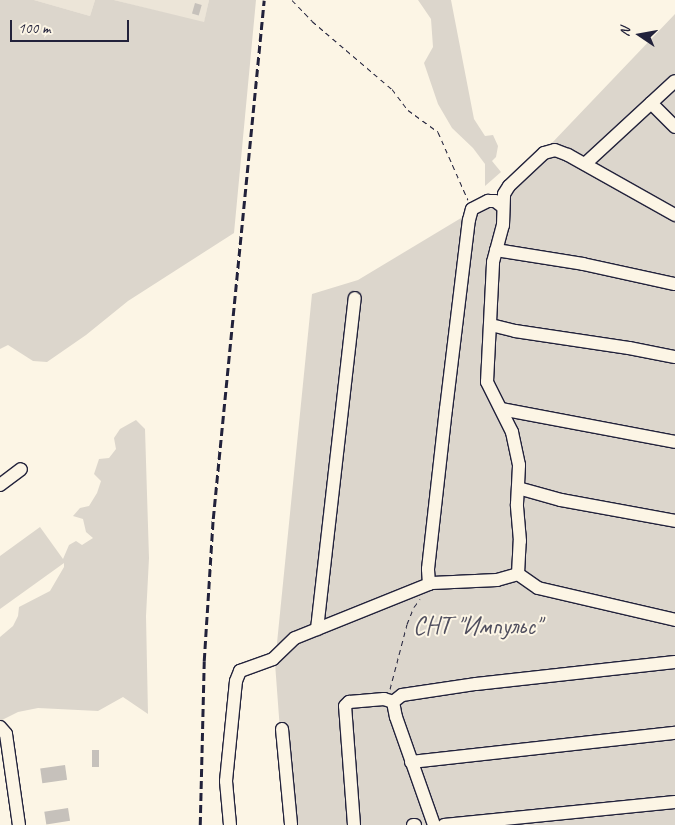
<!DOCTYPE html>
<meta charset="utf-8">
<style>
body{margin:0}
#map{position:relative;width:675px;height:825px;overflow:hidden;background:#fcf5e5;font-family:Caveat,sans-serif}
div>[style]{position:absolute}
.built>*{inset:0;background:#ece5d8}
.green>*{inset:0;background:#dcd6cc}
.building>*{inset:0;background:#c6c1bb;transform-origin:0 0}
.path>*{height:1px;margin-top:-0.5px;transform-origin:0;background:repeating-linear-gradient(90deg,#22223b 0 5px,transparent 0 9px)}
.roads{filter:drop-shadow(1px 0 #22223b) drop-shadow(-1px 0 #22223b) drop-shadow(0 1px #22223b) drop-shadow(0 -1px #22223b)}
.minor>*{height:12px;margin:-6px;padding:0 6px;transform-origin:6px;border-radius:6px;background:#fcf5e5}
.rail>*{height:2.5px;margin-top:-1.25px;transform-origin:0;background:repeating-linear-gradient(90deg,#22223b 0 8px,transparent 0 12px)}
span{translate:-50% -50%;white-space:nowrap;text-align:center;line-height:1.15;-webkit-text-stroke:4px #fcf5e5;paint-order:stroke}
.park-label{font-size:25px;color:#504f5f}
.north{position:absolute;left:615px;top:10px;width:50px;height:50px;-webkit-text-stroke:4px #fcf5e5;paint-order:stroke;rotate:282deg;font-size:14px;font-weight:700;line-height:20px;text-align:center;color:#22223b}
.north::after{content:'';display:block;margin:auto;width:18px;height:22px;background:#22223b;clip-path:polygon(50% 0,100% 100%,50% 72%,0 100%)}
.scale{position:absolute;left:10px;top:20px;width:119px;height:22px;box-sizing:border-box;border:2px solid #22223b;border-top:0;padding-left:6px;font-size:15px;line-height:18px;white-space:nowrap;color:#22223b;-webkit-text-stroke:4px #fcf5e5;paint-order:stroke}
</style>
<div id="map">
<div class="built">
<i style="clip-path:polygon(34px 0,95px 0,90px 16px)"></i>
<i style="clip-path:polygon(114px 0,209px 0,204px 23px)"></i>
</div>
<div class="green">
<i style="clip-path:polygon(0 0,34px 0,90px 16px,95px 0,114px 0,204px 22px,209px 0,256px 0,234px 233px,128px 301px,86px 335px,47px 362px,33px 361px,8px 345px,0 349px)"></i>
<i style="clip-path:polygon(418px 0,451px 0,474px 119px,485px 136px,493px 135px,498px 146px,496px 157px,492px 161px,501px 172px,485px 186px,485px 164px,473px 148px,452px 128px,438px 104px,424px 63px,433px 47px,431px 19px)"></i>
<i style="clip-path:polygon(675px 14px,675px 825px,287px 825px,275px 663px,312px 294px,358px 280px,506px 191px)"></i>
<i style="clip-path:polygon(136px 420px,145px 429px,149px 558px,146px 616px,148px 714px,123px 697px,98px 711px,38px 708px,18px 712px,0 721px,0 637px,13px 626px,18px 616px,19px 607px,50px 591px,64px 567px,64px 563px,0 609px,0 556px,40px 527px,63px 559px,69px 545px,76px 541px,82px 545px,93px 538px,86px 532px,83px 519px,73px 516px,80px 508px,89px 506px,97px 493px,101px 481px,94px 474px,99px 459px,109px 458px,116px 449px,114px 438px,120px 429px)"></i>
</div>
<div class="building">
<i style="left:195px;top:3px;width:7px;height:11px;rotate:16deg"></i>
<i style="left:92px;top:750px;width:7px;height:17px"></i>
<i style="left:65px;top:765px;width:15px;height:25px;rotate:82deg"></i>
<i style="left:68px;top:808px;width:13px;height:24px;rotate:81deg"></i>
</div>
<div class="path">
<i style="left:292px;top:0;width:29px;rotate:46deg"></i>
<i style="left:312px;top:21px;width:105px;rotate:40.4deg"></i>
<i style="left:392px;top:89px;width:26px;rotate:53deg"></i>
<i style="left:408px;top:110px;width:37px;rotate:36deg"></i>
<i style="left:438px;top:132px;width:74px;rotate:66.2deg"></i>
<i style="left:390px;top:689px;width:67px;rotate:-75.3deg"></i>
<i style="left:407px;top:624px;width:18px;rotate:-68deg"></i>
<i style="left:414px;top:607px;width:10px;rotate:-53deg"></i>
</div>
<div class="roads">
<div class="minor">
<i style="left:651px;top:103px;width:34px;rotate:45deg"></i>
<i style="left:585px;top:164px;width:122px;rotate:-42.7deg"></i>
<i style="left:496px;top:250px;width:88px;rotate:9.1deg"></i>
<i style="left:583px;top:264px;width:94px;rotate:12.3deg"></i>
<i style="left:491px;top:325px;width:25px;rotate:14deg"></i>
<i style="left:515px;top:331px;width:115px;rotate:8.5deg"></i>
<i style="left:629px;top:348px;width:47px;rotate:11.1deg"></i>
<i style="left:501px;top:409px;width:177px;rotate:10.7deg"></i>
<i style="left:0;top:485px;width:26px;rotate:-37deg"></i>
<i style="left:518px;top:488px;width:45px;rotate:15.6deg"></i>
<i style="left:561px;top:500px;width:116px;rotate:10.4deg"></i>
<i style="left:518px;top:574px;width:33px;rotate:-87deg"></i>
<i style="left:520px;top:541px;width:37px;rotate:-95deg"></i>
<i style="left:517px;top:504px;width:39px;rotate:-87deg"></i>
<i style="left:519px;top:465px;width:34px;rotate:-102deg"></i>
<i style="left:512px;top:432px;width:56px;rotate:-116.6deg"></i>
<i style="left:487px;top:382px;width:120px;rotate:-87.1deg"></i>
<i style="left:493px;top:262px;width:38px;rotate:-75deg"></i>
<i style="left:503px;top:225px;width:31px;rotate:-88deg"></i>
<i style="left:504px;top:194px;width:9px;rotate:-58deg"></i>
<i style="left:509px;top:186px;width:48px;rotate:-43.3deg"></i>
<i style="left:544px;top:153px;width:11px;rotate:-15deg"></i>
<i style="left:555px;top:150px;width:14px;rotate:21deg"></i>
<i style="left:568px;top:155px;width:123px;rotate:29.3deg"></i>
<i style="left:429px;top:584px;width:15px;rotate:-94deg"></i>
<i style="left:428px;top:569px;width:161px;rotate:-83.6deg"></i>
<i style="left:446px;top:409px;width:190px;rotate:-83.1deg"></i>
<i style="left:469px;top:220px;width:11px;rotate:-75deg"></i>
<i style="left:472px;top:209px;width:18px;rotate:-27deg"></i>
<i style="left:488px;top:201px;width:7px"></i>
<i style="left:495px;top:201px;width:10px;rotate:37deg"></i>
<i style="left:317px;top:629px;width:333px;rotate:-83.5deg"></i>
<i style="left:393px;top:702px;width:15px;rotate:79deg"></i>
<i style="left:396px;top:717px;width:114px;rotate:70.6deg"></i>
<i style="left:0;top:727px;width:9px;rotate:49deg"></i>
<i style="left:6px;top:734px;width:92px;rotate:81.9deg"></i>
<i style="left:282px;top:729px;width:96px;rotate:84.6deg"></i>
<i style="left:411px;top:762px;width:266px;rotate:-6.3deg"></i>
<i style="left:230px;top:825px;width:44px;rotate:-95.2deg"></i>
<i style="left:226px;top:781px;width:100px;rotate:-84.3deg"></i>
<i style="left:236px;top:681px;width:11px;rotate:-68deg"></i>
<i style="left:240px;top:671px;width:35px;rotate:-20deg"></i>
<i style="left:273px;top:659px;width:30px;rotate:-44deg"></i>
<i style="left:295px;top:638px;width:148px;rotate:-21.9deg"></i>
<i style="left:432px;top:583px;width:65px;rotate:-2.6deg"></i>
<i style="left:497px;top:580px;width:22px;rotate:-16deg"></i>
<i style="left:518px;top:574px;width:24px;rotate:35deg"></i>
<i style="left:538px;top:588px;width:141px;rotate:13.1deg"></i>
<i style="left:354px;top:825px;width:119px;rotate:-94.3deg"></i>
<i style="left:345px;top:706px;width:6px;rotate:-45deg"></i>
<i style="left:349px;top:702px;width:35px;rotate:-5deg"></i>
<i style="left:384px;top:699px;width:9px;rotate:18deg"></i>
<i style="left:393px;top:702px;width:11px;rotate:-38deg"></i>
<i style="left:402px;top:695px;width:75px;rotate:-8.5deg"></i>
<i style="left:476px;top:684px;width:200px;rotate:-6.3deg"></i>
<i style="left:413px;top:825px;width:2px"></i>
<i style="left:444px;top:825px;width:232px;rotate:-5.7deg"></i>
</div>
</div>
<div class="rail">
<i style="left:200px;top:825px;width:164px;rotate:-88.6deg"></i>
<i style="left:204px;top:661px;width:142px;rotate:-86.4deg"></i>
<i style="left:213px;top:519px;width:521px;rotate:-84.39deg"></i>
</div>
<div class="park-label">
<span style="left:477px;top:626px">СНТ "Импульс"</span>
</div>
<div class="north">N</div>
<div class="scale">100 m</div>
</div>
